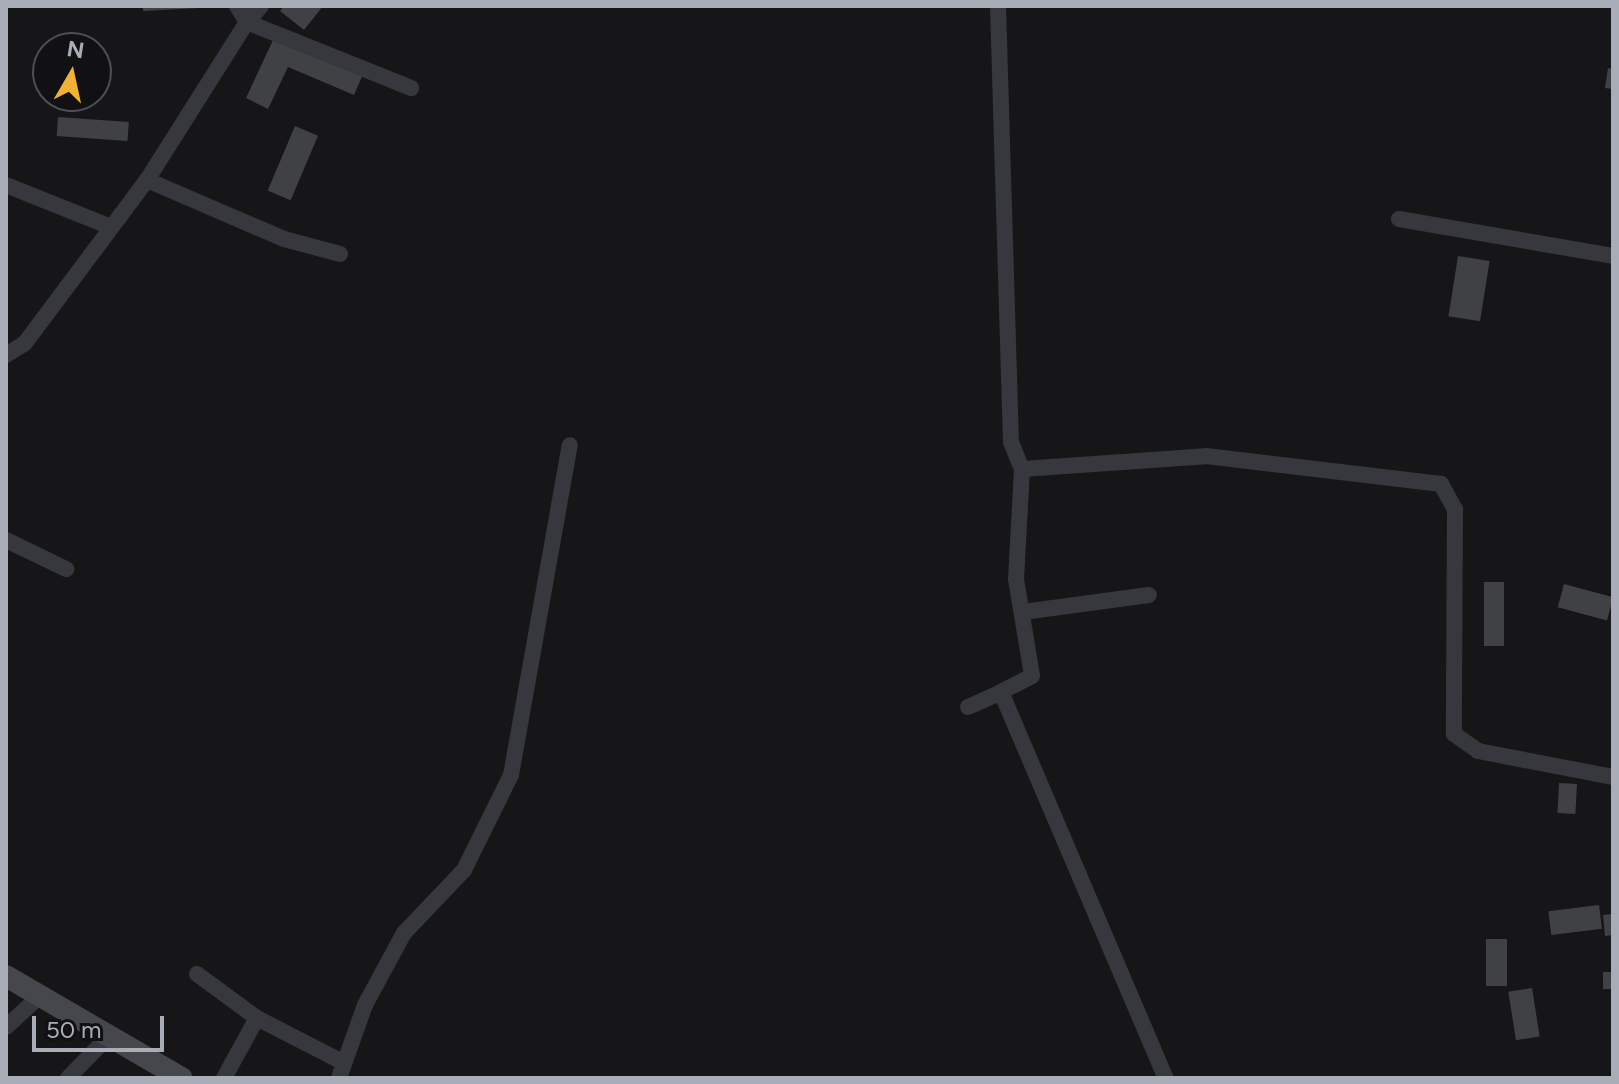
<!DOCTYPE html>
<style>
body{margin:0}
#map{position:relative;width:1619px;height:1084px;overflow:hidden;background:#161618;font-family:Figtree,sans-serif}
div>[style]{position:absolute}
.building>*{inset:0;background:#404145;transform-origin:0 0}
.street>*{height:16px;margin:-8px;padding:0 8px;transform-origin:8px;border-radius:8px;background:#37383d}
.secondary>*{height:22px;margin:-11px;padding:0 11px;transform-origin:11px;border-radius:11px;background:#45474d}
span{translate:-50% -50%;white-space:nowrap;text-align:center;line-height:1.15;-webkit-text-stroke:8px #111113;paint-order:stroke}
.frame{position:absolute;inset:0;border:8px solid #a8adb8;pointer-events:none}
.north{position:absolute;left:32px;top:32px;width:80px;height:80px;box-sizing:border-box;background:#111113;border:2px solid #4d4f55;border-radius:50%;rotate:9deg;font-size:22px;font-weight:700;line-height:32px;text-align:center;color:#a8adb8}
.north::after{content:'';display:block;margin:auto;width:28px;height:36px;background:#f2b134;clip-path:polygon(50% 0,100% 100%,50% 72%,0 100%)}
.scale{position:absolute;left:32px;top:1016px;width:132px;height:36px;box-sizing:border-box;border:4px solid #a8adb8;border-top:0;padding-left:10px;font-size:24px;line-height:28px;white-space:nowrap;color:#a8adb8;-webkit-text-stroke:6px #111113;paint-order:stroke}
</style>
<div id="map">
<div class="building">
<i style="clip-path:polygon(143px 6px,200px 6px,200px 8px,143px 11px)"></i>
<i style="clip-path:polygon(284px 6px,323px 6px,304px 30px,280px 11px)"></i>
<i style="clip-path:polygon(274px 38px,363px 74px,354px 95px,288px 67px,268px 109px,246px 98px)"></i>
<i style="clip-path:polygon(1608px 68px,1613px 69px,1613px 89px,1605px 88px)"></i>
<i style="left:58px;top:117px;width:71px;height:19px;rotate:4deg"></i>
<i style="left:295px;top:126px;width:25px;height:70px;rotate:23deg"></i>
<i style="left:1458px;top:256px;width:32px;height:61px;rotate:9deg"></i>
<i style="left:1484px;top:582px;width:20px;height:64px"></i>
<i style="left:1564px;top:584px;width:51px;height:24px;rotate:15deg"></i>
<i style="left:1559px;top:783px;width:18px;height:30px;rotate:3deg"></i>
<i style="left:1599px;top:905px;width:24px;height:51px;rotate:83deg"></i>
<i style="clip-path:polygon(1613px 914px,1613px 935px,1605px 936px,1603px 915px)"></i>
<i style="left:1486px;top:939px;width:21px;height:47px"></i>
<i style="left:1603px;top:972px;width:10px;height:17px"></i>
<i style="left:1532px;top:988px;width:49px;height:24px;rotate:81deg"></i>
</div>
<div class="street">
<i style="left:261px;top:6px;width:21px;rotate:131deg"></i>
<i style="left:247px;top:22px;width:177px;rotate:21.9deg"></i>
<i style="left:998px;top:6px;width:436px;rotate:88.3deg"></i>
<i style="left:1011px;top:442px;width:29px;rotate:68deg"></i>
<i style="left:1022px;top:469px;width:110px;rotate:93.1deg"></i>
<i style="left:1016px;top:579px;width:98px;rotate:80.6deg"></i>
<i style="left:1032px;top:676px;width:35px;rotate:153deg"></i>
<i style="left:1001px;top:692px;width:420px;rotate:66.9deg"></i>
<i style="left:147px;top:180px;width:149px;rotate:23.3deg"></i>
<i style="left:284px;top:239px;width:58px;rotate:15deg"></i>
<i style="left:6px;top:185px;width:113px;rotate:21.8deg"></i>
<i style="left:1399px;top:219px;width:217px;rotate:9.8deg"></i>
<i style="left:6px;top:355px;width:22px;rotate:-32deg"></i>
<i style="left:25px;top:343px;width:204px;rotate:-53.2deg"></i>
<i style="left:147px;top:180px;width:187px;rotate:-57.7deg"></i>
<i style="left:247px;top:22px;width:19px;rotate:-122deg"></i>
<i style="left:1022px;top:469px;width:184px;rotate:-4deg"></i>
<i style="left:1206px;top:456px;width:237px;rotate:6.8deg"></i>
<i style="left:1441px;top:484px;width:29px;rotate:61deg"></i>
<i style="left:1455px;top:509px;width:225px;rotate:90.3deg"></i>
<i style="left:1454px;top:734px;width:29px;rotate:35deg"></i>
<i style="left:1478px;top:751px;width:137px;rotate:10.9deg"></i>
<i style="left:6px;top:540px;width:67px;rotate:25.8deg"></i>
<i style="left:1023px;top:612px;width:127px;rotate:-7.7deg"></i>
<i style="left:968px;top:707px;width:36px;rotate:-24deg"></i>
<i style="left:197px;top:974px;width:74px;rotate:36.3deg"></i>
<i style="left:257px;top:1018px;width:68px;rotate:118.8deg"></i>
<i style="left:257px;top:1018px;width:98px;rotate:27.3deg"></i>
<i style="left:6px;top:1027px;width:46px;rotate:-42.4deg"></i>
<i style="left:68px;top:1078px;width:59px;rotate:-45.7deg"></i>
<i style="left:339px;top:1078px;width:77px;rotate:-70.4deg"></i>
<i style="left:365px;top:1005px;width:82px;rotate:-61.6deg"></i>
<i style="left:404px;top:933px;width:87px;rotate:-46.4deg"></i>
<i style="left:464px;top:870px;width:106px;rotate:-63.7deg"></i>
<i style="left:511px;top:775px;width:335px;rotate:-79.9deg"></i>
</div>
<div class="secondary">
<i style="left:6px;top:976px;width:203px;rotate:30.2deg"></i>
</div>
<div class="frame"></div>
<div class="north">N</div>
<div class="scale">50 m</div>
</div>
